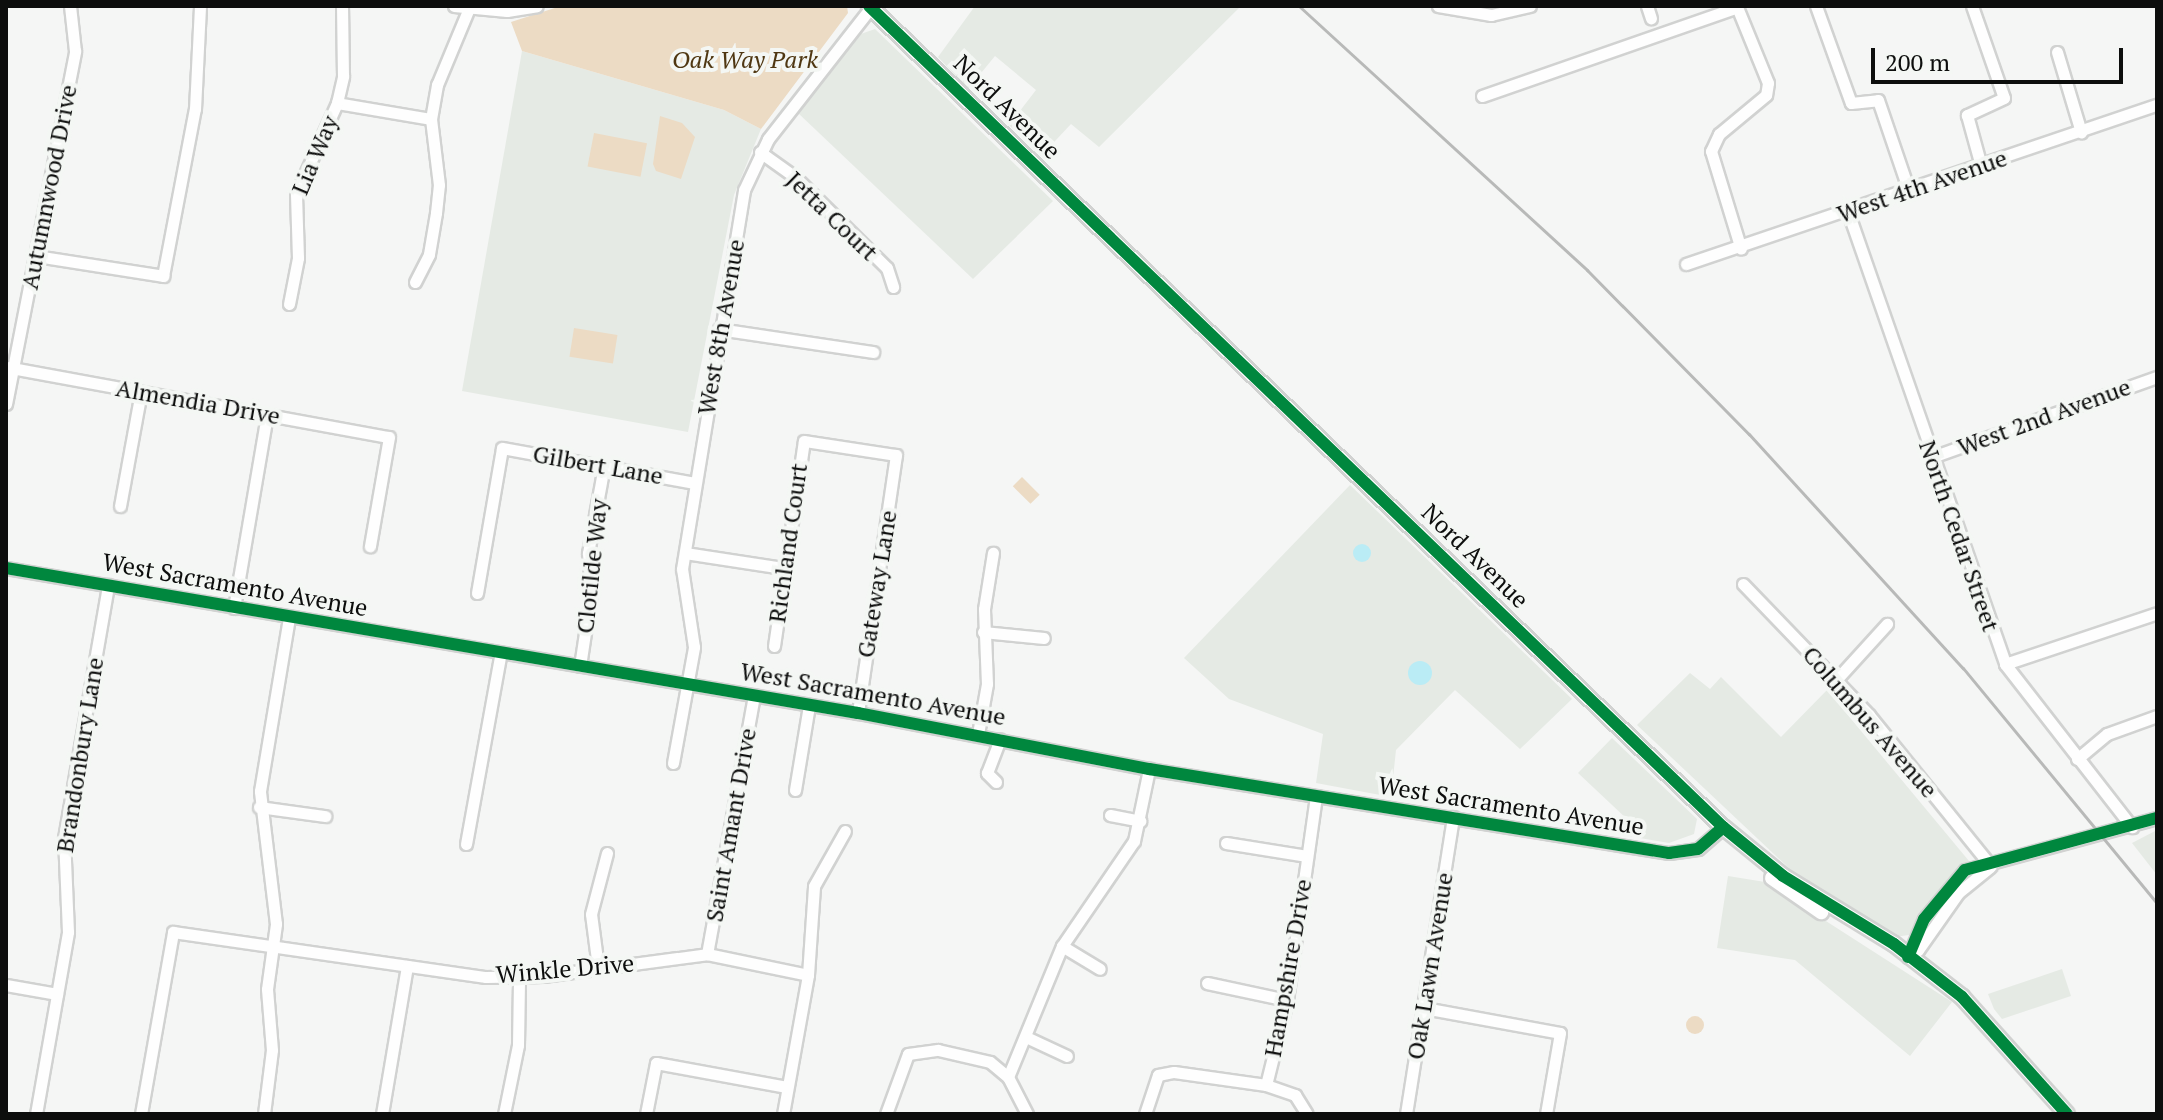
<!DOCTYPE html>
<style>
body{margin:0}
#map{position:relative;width:2163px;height:1120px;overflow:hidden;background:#f5f6f5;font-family:"PT Serif",serif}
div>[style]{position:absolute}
.built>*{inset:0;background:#e5eae4}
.green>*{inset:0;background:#ecdbc4;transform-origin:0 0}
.round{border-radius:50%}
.water>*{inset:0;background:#baecf5}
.roads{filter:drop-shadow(2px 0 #d1d2d1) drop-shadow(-2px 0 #d1d2d1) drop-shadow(0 2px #d1d2d1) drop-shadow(0 -2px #d1d2d1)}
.minor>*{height:11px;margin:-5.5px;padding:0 5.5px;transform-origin:5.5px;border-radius:5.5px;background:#fefefe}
.major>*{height:14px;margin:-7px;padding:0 7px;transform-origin:7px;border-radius:7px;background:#fefefe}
.rail>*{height:3px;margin:-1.5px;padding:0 1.5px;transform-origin:1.5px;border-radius:1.5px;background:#b8b9b8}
.cycleway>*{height:12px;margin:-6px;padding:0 6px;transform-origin:6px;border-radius:6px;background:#00873e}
span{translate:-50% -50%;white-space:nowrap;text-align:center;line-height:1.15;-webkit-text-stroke:8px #f4f7f4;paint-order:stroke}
.park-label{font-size:24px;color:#4f3712;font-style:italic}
.street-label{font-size:24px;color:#0d0e0d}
.frame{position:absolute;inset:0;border:8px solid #0d0e0d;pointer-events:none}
.scale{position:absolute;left:1871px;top:48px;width:252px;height:36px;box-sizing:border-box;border:4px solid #0d0e0d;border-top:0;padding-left:10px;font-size:24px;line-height:28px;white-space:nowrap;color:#0d0e0d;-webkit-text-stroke:6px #f4f7f4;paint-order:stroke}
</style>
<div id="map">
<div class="built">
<i style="clip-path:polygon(975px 6px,1241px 6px,1099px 147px,1071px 124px,1041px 156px,1009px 125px,1036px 90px,995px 56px,968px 89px,938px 57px)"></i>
<i style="clip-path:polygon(875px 29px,1053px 201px,973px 279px,798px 113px,858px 35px)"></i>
<i style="clip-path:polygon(522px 51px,724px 110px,761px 129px,734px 195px,688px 432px,462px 391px)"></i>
<i style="clip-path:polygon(1350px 485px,1572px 699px,1520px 749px,1455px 690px,1396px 750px,1391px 797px,1316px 783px,1323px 734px,1229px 699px,1184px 658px)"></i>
<i style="clip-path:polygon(1690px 673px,1710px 689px,1721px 677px,1781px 737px,1827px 690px,1969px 861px,1931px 899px,1909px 935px,1894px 937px,1808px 886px,1637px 725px)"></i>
<i style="clip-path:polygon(1612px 738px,1697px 819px,1694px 834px,1669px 843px,1622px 835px,1628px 820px,1578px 773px)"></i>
<i style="clip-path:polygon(2157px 830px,2157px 875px,2132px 843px)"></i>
<i style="clip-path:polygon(1728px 876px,1765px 882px,1952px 1002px,1910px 1056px,1795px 960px,1717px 948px)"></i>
<i style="clip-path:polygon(2062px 969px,2071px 996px,2002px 1019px,1994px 1009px,1988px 994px)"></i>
</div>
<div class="green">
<i style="clip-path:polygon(561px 6px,847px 6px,848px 13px,761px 129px,724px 110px,522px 51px,511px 22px)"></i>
<i style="clip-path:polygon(660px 116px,682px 123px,695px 137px,681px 179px,656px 171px,653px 164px)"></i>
<i style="left:594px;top:133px;width:54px;height:34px;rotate:11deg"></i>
<i style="left:574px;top:328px;width:44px;height:29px;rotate:9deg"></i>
<i style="left:1022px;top:477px;width:25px;height:13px;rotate:45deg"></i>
<i class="round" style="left:1686px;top:1016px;width:18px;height:18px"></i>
</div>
<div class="water">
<i class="round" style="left:1353px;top:544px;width:18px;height:18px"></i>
<i class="round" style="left:1408px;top:661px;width:24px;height:24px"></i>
</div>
<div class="roads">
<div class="minor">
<i style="left:454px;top:6px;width:53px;rotate:5.4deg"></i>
<i style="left:507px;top:11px;width:30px;rotate:-9deg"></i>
<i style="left:1438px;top:6px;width:54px;rotate:9.6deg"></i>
<i style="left:1491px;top:15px;width:40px;rotate:-13deg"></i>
<i style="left:1647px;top:6px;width:13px;rotate:72deg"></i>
<i style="left:1816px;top:6px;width:103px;rotate:70.2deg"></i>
<i style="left:1851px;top:103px;width:27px;rotate:-6deg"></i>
<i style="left:1878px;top:100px;width:96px;rotate:71.2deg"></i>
<i style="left:1972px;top:6px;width:97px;rotate:70.8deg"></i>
<i style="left:2004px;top:98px;width:41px;rotate:155.3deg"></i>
<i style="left:1967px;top:115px;width:53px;rotate:74.6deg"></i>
<i style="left:2057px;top:52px;width:84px;rotate:73.3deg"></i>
<i style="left:1482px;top:96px;width:270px;rotate:-19.2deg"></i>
<i style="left:1737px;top:7px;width:82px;rotate:67.8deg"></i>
<i style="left:1768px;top:83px;width:12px;rotate:99deg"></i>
<i style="left:1766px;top:95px;width:61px;rotate:140.3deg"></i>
<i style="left:1719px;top:134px;width:19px;rotate:115deg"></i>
<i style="left:1711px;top:151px;width:102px;rotate:73deg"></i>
<i style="left:337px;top:103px;width:95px;rotate:9.7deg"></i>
<i style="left:760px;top:152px;width:43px;rotate:35.5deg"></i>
<i style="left:795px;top:177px;width:129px;rotate:44.7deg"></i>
<i style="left:887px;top:268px;width:20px;rotate:72deg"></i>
<i style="left:1848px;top:212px;width:478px;rotate:70.8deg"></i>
<i style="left:2005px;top:664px;width:207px;rotate:52.1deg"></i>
<i style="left:36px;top:256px;width:129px;rotate:8.9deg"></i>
<i style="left:163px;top:276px;width:170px;rotate:-79.2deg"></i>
<i style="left:195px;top:109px;width:103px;rotate:-87.2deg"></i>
<i style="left:1686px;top:264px;width:497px;rotate:-18.7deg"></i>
<i style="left:415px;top:282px;width:31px;rotate:-63deg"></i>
<i style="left:429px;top:254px;width:42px;rotate:-80.3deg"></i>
<i style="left:436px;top:213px;width:28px;rotate:-84deg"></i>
<i style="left:439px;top:185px;width:66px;rotate:-96.9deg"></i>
<i style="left:431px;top:119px;width:35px;rotate:-80deg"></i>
<i style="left:437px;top:85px;width:83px;rotate:-67.4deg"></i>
<i style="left:289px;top:304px;width:47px;rotate:-78.9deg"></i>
<i style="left:298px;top:258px;width:64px;rotate:-91.8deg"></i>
<i style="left:296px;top:194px;width:100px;rotate:-65.7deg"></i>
<i style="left:337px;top:103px;width:28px;rotate:-77deg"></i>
<i style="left:343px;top:76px;width:70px;rotate:-90.8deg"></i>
<i style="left:719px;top:329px;width:156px;rotate:8.5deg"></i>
<i style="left:6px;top:367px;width:389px;rotate:10.4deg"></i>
<i style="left:389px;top:437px;width:111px;rotate:99.9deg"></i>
<i style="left:6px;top:404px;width:360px;rotate:-78.9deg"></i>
<i style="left:75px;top:51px;width:45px;rotate:-96.3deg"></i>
<i style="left:1932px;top:457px;width:239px;rotate:-19.6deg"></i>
<i style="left:120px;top:506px;width:116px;rotate:-79.6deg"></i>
<i style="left:685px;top:553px;width:99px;rotate:8.7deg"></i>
<i style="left:6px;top:568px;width:864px;rotate:9.66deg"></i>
<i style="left:858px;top:713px;width:296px;rotate:10.9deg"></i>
<i style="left:1149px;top:769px;width:527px;rotate:9.18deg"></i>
<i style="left:1669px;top:853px;width:29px;rotate:-8deg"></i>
<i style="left:1698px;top:849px;width:33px;rotate:-41deg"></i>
<i style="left:1743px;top:584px;width:182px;rotate:46.1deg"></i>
<i style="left:1869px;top:715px;width:194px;rotate:51.1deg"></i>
<i style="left:477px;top:593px;width:147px;rotate:-80.2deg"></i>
<i style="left:502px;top:448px;width:196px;rotate:10.3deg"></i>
<i style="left:234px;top:608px;width:196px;rotate:-80.3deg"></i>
<i style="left:983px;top:632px;width:61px;rotate:5.6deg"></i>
<i style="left:774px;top:646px;width:207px;rotate:-81.7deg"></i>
<i style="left:804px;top:441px;width:93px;rotate:8.7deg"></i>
<i style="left:896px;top:455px;width:261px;rotate:98.4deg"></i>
<i style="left:2005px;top:664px;width:160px;rotate:-18.5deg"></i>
<i style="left:580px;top:666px;width:74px;rotate:-81.4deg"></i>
<i style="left:591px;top:593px;width:40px;rotate:-94.3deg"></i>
<i style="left:588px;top:553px;width:88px;rotate:-79.6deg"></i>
<i style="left:1836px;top:680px;width:76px;rotate:-47.7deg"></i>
<i style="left:978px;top:734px;width:51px;rotate:-79.8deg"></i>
<i style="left:987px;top:684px;width:75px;rotate:-92.3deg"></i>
<i style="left:984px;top:609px;width:57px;rotate:-80.9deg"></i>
<i style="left:2077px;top:759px;width:39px;rotate:-40deg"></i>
<i style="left:2107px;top:734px;width:53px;rotate:-19.8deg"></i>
<i style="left:673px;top:763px;width:118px;rotate:-79.7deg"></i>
<i style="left:694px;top:647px;width:79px;rotate:-98.7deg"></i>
<i style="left:682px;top:569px;width:384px;rotate:-80.7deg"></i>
<i style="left:744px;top:190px;width:56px;rotate:-64.8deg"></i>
<i style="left:768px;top:139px;width:169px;rotate:-52deg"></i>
<i style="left:996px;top:782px;width:13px;rotate:-135deg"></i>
<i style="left:987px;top:773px;width:36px;rotate:-69deg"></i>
<i style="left:795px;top:790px;width:86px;rotate:-80.6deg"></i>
<i style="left:259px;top:807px;width:67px;rotate:7.8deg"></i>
<i style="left:1110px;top:815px;width:31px;rotate:11deg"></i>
<i style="left:1226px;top:843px;width:82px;rotate:9.1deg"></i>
<i style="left:466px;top:844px;width:191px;rotate:-79.7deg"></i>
<i style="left:1062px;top:946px;width:44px;rotate:31.2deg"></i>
<i style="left:707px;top:954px;width:263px;rotate:-79.7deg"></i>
<i style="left:1908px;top:957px;width:41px;rotate:-67.2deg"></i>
<i style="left:1924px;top:919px;width:64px;rotate:-50.1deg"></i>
<i style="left:1965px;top:870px;width:199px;rotate:-15.2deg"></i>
<i style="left:1908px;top:957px;width:12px;rotate:-35deg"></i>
<i style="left:1918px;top:950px;width:70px;rotate:-54.9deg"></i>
<i style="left:1958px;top:893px;width:41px;rotate:-39.1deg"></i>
<i style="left:598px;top:967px;width:53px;rotate:-97.5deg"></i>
<i style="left:591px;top:914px;width:63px;rotate:-75.3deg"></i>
<i style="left:1207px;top:983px;width:82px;rotate:12deg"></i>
<i style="left:6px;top:985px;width:52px;rotate:10deg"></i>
<i style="left:1424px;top:1008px;width:138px;rotate:10.4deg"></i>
<i style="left:1560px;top:1033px;width:82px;rotate:99.8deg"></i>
<i style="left:1026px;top:1037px;width:45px;rotate:24.9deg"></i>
<i style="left:1008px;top:1077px;width:142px;rotate:-67.6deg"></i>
<i style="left:1062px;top:946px;width:127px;rotate:-55.6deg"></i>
<i style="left:1134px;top:841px;width:74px;rotate:-78.2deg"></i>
<i style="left:1266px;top:1085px;width:88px;rotate:-76.1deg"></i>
<i style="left:1287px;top:1000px;width:206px;rotate:-81.9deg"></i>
<i style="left:36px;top:1114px;width:185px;rotate:-80deg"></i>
<i style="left:68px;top:932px;width:94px;rotate:-92.4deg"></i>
<i style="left:64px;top:838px;width:257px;rotate:-80.1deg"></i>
<i style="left:141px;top:1114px;width:185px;rotate:-80deg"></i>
<i style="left:173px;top:932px;width:316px;rotate:8.2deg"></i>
<i style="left:486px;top:977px;width:57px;rotate:-1deg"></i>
<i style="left:543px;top:976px;width:165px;rotate:-7.6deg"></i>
<i style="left:707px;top:954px;width:103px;rotate:11.7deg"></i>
<i style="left:264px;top:1114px;width:64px;rotate:-82.9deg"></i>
<i style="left:272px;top:1050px;width:61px;rotate:-94.7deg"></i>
<i style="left:267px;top:989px;width:66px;rotate:-82.1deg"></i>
<i style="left:276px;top:924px;width:134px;rotate:-96.9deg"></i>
<i style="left:260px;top:791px;width:176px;rotate:-80.5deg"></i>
<i style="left:382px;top:1114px;width:150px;rotate:-80.4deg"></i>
<i style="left:504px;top:1114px;width:70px;rotate:-78.5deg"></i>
<i style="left:518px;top:1045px;width:67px;rotate:-89.1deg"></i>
<i style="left:646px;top:1114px;width:52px;rotate:-78.9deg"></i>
<i style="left:656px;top:1063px;width:133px;rotate:10.4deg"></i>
<i style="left:783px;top:1114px;width:141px;rotate:-79.8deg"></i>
<i style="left:808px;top:975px;width:89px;rotate:-86.1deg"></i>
<i style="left:814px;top:886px;width:63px;rotate:-60.6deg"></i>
<i style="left:886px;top:1114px;width:64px;rotate:-69.9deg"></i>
<i style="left:908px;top:1054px;width:30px;rotate:-8deg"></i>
<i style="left:938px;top:1050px;width:53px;rotate:13deg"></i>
<i style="left:990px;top:1062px;width:23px;rotate:40deg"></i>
<i style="left:1008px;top:1077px;width:42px;rotate:62.8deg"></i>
<i style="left:1145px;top:1114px;width:41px;rotate:-71.6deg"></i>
<i style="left:1158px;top:1075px;width:16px;rotate:-11deg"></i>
<i style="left:1174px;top:1072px;width:93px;rotate:8deg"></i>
<i style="left:1266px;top:1085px;width:31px;rotate:19deg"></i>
<i style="left:1295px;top:1095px;width:22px;rotate:58deg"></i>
<i style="left:1406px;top:1114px;width:301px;rotate:-81deg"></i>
</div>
<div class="major">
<i style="left:869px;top:6px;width:1185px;rotate:43.87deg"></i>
<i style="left:1723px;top:827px;width:77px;rotate:39.2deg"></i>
<i style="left:1783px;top:876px;width:130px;rotate:31.5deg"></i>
<i style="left:1894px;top:944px;width:86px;rotate:37.9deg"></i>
<i style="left:1962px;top:997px;width:157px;rotate:48.1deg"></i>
<i style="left:1772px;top:878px;width:60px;rotate:34.8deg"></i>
</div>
</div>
<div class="rail">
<i style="left:1299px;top:6px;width:391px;rotate:42.5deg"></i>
<i style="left:1587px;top:270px;width:231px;rotate:45.4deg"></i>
<i style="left:1749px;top:434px;width:317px;rotate:47.6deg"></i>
<i style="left:1963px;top:668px;width:305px;rotate:50.5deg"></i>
</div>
<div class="cycleway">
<i style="left:869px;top:6px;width:1185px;rotate:43.87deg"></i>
<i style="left:1723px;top:827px;width:77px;rotate:39.2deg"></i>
<i style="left:1783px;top:876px;width:130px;rotate:31.5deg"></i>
<i style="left:1894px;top:944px;width:86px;rotate:37.9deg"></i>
<i style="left:1962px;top:997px;width:157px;rotate:48.1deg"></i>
<i style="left:6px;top:568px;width:864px;rotate:9.66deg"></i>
<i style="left:858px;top:713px;width:296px;rotate:10.9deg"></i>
<i style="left:1149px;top:769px;width:527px;rotate:9.18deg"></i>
<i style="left:1669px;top:853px;width:29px;rotate:-8deg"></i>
<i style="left:1698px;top:849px;width:33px;rotate:-41deg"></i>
<i style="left:1908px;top:957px;width:41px;rotate:-67.2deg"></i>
<i style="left:1924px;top:919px;width:64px;rotate:-50.1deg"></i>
<i style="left:1965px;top:870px;width:199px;rotate:-15.2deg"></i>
</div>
<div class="park-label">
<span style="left:745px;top:60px">Oak Way Park</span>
</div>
<div class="street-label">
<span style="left:1007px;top:107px;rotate:44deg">Nord Avenue</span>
<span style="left:315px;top:155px;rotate:-67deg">Lia Way</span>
<span style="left:1922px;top:186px;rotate:-19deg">West 4th Avenue</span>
<span style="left:49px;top:187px;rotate:-79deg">Autumnwood Drive</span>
<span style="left:832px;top:216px;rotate:44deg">Jetta Court</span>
<span style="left:721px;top:327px;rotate:-80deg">West 8th Avenue</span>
<span style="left:198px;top:402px;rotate:10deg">Almendia Drive</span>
<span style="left:2044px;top:417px;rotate:-20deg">West 2nd Avenue</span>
<span style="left:598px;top:465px;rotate:10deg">Gilbert Lane</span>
<span style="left:1959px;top:536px;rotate:71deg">North Cedar Street</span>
<span style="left:788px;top:543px;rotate:-82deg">Richland Court</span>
<span style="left:1475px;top:556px;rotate:44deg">Nord Avenue</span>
<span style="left:592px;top:566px;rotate:-84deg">Clotilde Way</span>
<span style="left:877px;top:584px;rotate:-81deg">Gateway Lane</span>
<span style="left:235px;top:585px;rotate:10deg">West Sacramento Avenue</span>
<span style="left:873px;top:694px;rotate:10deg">West Sacramento Avenue</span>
<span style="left:1870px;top:722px;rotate:49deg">Columbus Avenue</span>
<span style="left:80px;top:755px;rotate:-81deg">Brandonbury Lane</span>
<span style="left:1511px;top:806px;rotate:9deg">West Sacramento Avenue</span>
<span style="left:731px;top:825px;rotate:-80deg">Saint Amant Drive</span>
<span style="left:1430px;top:966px;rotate:-81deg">Oak Lawn Avenue</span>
<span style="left:1288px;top:968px;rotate:-80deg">Hampshire Drive</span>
<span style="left:565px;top:969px;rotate:-5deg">Winkle Drive</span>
</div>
<div class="frame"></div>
<div class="scale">200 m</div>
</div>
